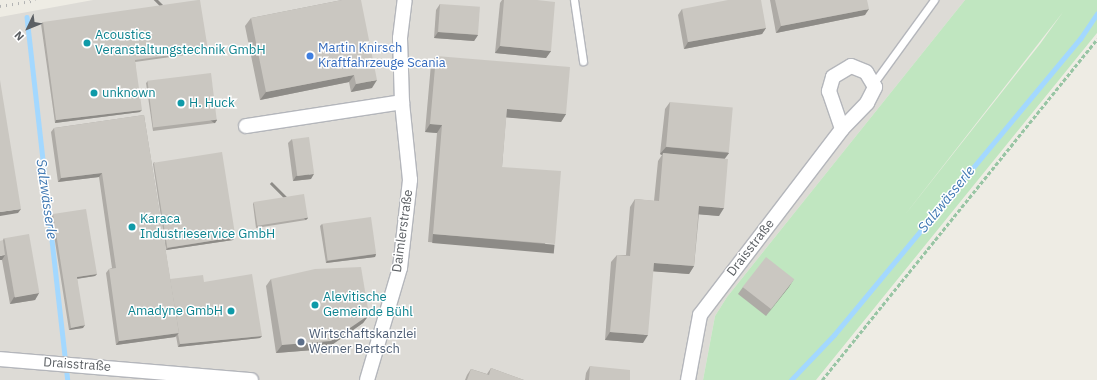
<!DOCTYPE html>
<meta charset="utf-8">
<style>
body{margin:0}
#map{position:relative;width:1097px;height:380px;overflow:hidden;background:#eeece4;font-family:"IBM Plex Sans",sans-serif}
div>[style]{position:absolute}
.industrial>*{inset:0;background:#dddbd6}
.green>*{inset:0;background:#c0e6c0}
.stream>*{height:4.5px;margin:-2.25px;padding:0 2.25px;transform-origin:2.25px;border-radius:2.25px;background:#a3d8ff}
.path>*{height:2.5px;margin-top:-1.25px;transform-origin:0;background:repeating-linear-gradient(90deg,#98c5a4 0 4px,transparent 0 6px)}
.roads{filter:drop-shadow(1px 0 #b4b6bb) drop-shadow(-1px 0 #b4b6bb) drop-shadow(0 1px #b4b6bb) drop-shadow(0 -1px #b4b6bb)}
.lane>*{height:7px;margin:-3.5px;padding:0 3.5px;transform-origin:3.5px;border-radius:3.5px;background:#fff}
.street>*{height:14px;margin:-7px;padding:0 7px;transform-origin:7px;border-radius:7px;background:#fff}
.rail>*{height:3px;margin-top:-1.5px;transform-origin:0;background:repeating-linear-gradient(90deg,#b3b4b4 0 1px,transparent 0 6px)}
.wall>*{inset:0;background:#aeaba6}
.shaded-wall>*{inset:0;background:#8d8b87;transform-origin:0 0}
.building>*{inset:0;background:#cac7c1;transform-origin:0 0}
.dots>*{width:11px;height:11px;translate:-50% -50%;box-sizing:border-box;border:2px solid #fff;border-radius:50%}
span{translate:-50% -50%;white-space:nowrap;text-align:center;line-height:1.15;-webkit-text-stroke:3px #fff;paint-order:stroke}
.culture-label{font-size:13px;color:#0d838f}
.left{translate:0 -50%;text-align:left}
.right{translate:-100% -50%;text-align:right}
.shop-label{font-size:13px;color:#366cbe}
.street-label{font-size:13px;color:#5c6064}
.service-label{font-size:13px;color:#4e5e75}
.water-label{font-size:14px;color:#3f78b2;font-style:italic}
.north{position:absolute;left:8px;top:8px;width:40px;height:40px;-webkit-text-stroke:3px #fff;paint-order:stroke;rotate:227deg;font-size:11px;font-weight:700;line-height:16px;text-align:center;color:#5c6064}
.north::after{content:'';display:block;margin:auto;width:14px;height:18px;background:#5c6064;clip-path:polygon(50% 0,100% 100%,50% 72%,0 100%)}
</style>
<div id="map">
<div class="industrial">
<i style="clip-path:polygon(93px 0,965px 0,727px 297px,715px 316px,703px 380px,0 380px,0 17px)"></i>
</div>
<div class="green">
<i style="clip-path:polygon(evenodd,965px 0,1097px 0,1097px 33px,816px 380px,703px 380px,715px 316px,727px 297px,965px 0,1063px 12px,1040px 44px,904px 216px,1063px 12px)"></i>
</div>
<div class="stream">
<i style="left:27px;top:17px;width:365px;rotate:83.6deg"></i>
<i style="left:791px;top:380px;width:62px;rotate:-46.3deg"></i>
<i style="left:834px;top:335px;width:385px;rotate:-50.3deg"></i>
<i style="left:1080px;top:39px;width:30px;rotate:-56deg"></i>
</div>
<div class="path">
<i style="left:822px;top:380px;width:438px;rotate:-51.1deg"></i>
</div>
<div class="roads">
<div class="lane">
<i style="left:574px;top:0;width:62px;rotate:81.6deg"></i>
<i style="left:873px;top:84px;width:104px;rotate:-54deg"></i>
</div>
<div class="street">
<i style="left:246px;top:126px;width:158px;rotate:-8.7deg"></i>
<i style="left:0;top:359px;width:252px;rotate:4.8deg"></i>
<i style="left:367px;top:380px;width:117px;rotate:-73.6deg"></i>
<i style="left:400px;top:268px;width:89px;rotate:-83.5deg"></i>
<i style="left:410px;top:180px;width:78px;rotate:-95.9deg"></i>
<i style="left:402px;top:102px;width:64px;rotate:-91.8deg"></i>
<i style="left:400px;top:38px;width:38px;rotate:-83deg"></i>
<i style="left:688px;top:380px;width:66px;rotate:-79.5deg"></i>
<i style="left:700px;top:315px;width:234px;rotate:-52.6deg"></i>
<i style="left:842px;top:129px;width:36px;rotate:-46deg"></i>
<i style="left:867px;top:103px;width:18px;rotate:-63deg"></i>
<i style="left:875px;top:87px;width:17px;rotate:-121deg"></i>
<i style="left:866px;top:72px;width:16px;rotate:-158deg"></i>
<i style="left:851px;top:66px;width:21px;rotate:149deg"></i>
<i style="left:833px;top:77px;width:15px;rotate:106deg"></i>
<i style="left:829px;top:91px;width:40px;rotate:71.1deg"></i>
</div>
</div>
<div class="rail">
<i style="left:0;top:6px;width:36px;rotate:-9deg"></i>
</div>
<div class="wall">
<i style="clip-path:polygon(342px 0,372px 88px,351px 92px,349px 82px,260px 100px,245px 26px,251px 18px)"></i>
<i style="clip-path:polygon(502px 0,537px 0,551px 51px,546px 58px,495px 53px,500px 3px)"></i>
<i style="clip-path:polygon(770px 0,867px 0,865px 15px,776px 33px)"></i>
<i style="clip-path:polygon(440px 4px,478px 35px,474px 41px,434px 38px,436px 10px)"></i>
<i style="clip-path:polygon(682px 9px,766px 28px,762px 34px,684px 49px,678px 15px)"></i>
<i style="clip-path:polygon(43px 22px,208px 50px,206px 52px,135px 62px,140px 112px,55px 123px,41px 24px)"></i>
<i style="clip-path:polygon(436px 56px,566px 114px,561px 122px,506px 117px,502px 167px,550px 252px,428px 242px,437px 133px,425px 132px,431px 64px)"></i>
<i style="clip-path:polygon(148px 81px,217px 120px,215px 123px,153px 131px,146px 83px)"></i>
<i style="clip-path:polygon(670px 102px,729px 153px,725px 158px,719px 216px,699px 214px,694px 266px,689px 274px,653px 271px,643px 343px,605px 340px,611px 262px,617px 255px,626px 255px,630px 207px,635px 199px,654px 201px,658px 161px,662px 155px,660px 154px,665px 109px)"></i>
<i style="clip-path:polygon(144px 115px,170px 279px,204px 282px,262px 336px,260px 338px,178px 347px,176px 336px,175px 337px,116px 345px,106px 273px,109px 269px,112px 268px,99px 177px,58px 182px,51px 132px,54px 128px)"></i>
<i style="clip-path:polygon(292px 139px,311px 179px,293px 181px,288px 143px)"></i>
<i style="clip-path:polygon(154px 162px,233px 240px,166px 250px,153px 164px)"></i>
<i style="clip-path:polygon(254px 202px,308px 218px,306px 220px,256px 228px,253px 204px)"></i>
<i style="clip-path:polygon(53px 214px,97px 274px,95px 276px,77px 279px,83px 328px,69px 330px,51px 216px)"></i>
<i style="clip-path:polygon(322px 224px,376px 254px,375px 257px,326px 263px,320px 226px)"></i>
<i style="clip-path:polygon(4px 238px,39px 293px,35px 300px,10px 304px,2px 260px,3px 240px)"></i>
<i style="clip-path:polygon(271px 279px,369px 315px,363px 323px,326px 349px,276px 353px,266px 286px)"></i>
<i style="clip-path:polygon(794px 279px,766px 316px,738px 294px,743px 287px)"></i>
<i style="clip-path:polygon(590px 366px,630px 380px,585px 380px,586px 373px)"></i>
<i style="clip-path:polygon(491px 368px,524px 380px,465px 380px,467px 375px,471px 369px,487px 374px)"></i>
</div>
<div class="shaded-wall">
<i style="clip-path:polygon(869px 9px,865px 15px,776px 33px,781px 26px)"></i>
<i style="clip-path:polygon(766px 28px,762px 34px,684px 49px,688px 42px)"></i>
<i style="clip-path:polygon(438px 32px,478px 35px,474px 41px,434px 38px)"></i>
<i style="clip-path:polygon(500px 46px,551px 51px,546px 58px,495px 53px)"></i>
<i style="left:208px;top:50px;width:3px;height:74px;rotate:135deg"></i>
<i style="clip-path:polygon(354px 75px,349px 82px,260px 100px,266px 92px)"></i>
<i style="clip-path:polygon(377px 80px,372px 88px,351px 92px,356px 84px)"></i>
<i style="clip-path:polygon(507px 109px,566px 114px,561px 122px,501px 117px)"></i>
<i style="clip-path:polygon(142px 110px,140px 112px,55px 123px,56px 120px)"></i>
<i style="left:217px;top:120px;width:4px;height:64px;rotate:124deg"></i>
<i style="clip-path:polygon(430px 124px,442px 125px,437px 133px,425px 132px)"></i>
<i style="clip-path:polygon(666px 147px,729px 153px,723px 161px,663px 153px,662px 155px,660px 154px)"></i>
<i style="clip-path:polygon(102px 173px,99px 177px,58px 182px,61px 178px)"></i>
<i style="clip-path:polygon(314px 174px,311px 179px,293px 181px,296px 176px)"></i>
<i style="clip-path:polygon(699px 206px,724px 208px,719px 216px,694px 214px)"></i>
<i style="clip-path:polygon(21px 209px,18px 213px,0 216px,0 212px)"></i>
<i style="left:308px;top:218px;width:3px;height:51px;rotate:135deg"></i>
<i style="left:433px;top:234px;width:122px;height:9px;rotate:5deg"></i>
<i style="clip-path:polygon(235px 237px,233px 240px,166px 250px,168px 248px)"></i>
<i style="clip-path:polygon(376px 254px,375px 257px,326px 263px,327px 261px)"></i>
<i style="clip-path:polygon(5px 255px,2px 260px,0 260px,0 256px)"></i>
<i style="clip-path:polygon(654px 263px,694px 266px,689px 274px,648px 271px)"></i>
<i style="clip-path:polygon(97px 274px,95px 276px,75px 279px,77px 277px)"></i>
<i style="clip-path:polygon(794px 279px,789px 287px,766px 316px,772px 308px)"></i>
<i style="clip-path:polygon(39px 293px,35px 300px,10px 304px,14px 297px)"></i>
<i style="clip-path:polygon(369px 315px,363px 323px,326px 349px,276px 353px,282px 345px)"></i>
<i style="clip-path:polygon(85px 325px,83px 328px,69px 330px,71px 328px)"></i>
<i style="clip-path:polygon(610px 332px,648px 335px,643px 343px,605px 340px)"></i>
<i style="clip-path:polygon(179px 333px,175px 337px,116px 345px,119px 341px)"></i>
<i style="clip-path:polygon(262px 336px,260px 338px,178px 347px,180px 344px)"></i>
</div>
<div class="building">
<i style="clip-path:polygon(198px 0,200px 0,208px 50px,135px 60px,142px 110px,56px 120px,43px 22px)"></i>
<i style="clip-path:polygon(342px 0,361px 0,377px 80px,356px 84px,354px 75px,266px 92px,251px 18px)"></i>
<i style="clip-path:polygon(504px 0,537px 0,555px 2px,551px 51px,500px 46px)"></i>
<i style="clip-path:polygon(728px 0,761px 0,766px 28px,688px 42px,682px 9px)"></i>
<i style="clip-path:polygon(775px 0,867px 0,869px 9px,781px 26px)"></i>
<i style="left:440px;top:4px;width:40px;height:28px;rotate:4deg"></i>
<i style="clip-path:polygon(436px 56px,570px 67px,566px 114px,507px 109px,502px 167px,561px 171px,555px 244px,433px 234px,442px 125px,430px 124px)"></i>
<i style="left:211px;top:73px;width:47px;height:64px;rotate:83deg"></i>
<i style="clip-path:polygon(0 80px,21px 209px,0 212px)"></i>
<i style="left:670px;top:102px;width:63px;height:45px;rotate:5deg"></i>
<i style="clip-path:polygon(144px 115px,179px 333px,119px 341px,109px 269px,116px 268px,102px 173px,61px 178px,54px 128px)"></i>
<i style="left:309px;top:137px;width:37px;height:17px;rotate:82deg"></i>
<i style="left:222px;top:152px;width:86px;height:69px;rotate:81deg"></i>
<i style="clip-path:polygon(663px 153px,728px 159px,724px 208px,699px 206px,694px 266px,654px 263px,648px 335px,610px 332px,617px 255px,630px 256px,635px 199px,659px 201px)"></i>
<i style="left:304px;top:194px;width:24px;height:51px;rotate:81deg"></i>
<i style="clip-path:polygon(86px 209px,97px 274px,77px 277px,85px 325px,71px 328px,53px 214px)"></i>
<i style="left:371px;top:217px;width:37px;height:49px;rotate:82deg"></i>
<i style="left:29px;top:234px;width:60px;height:25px;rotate:80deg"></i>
<i style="clip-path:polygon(3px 240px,5px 255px,0 256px,0 241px)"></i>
<i style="left:766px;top:257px;width:36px;height:38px;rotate:38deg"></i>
<i style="clip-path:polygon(361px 267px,369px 315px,331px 341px,282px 345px,271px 279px,315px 269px)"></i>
<i style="clip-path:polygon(252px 274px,262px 336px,180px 344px,178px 334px,179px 333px,170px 279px,203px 275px,204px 282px)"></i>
<i style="clip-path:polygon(590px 366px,630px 370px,630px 380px,589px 380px)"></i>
<i style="clip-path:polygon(491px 368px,524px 380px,467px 380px,471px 369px,489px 375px)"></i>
</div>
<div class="dots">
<i style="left:87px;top:43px;background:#0f9aa8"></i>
<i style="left:310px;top:56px;background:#3f7fe0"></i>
<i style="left:94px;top:93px;background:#0f9aa8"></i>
<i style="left:181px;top:103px;background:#0f9aa8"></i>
<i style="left:132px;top:227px;background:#0f9aa8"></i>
<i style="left:315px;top:305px;background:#0f9aa8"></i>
<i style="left:231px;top:311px;background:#0f9aa8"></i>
<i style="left:301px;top:342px;background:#5c6f8a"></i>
</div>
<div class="culture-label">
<span class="left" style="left:95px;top:43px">Acoustics<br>Veranstaltungstechnik GmbH</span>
<span class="left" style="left:102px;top:93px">unknown</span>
<span class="left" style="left:189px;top:103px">H. Huck</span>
<span class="left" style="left:140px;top:227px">Karaca<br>Industrieservice GmbH</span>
<span class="left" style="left:323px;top:305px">Alevitische<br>Gemeinde Bühl</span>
<span class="right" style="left:223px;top:311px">Amadyne GmbH</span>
</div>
<div class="shop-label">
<span class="left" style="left:318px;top:56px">Martin Knirsch<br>Kraftfahrzeuge Scania</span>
</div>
<div class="street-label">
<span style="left:403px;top:231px;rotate:-82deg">Daimlerstraße</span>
<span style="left:751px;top:248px;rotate:-52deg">Draisstraße</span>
<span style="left:77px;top:365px;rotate:4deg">Draisstraße</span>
</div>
<div class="service-label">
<span class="left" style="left:309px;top:342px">Wirtschaftskanzlei<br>Werner Bertsch</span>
</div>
<div class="water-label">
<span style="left:47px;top:199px;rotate:82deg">Salzwässerle</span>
<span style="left:946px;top:199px;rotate:-51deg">Salzwässerle</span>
</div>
<div class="north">N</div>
</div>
